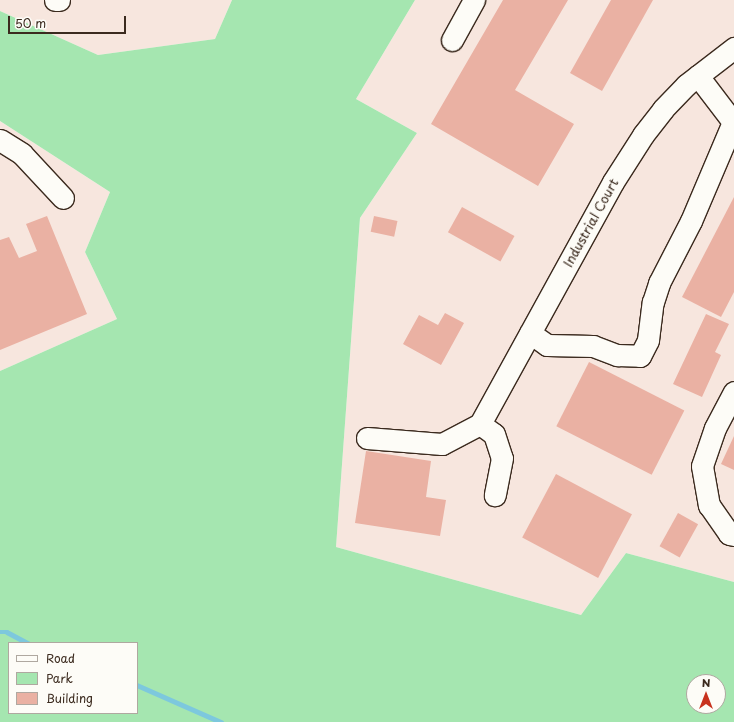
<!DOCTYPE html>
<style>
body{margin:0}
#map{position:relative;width:734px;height:722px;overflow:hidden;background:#fdfcf7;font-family:"Playpen Sans",sans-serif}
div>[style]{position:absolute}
.built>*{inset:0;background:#f7e6de}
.green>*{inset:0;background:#a5e6b0}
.stream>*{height:4.5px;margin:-2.25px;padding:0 2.25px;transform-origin:2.25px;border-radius:2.25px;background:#7dc8dd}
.building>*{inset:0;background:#eab1a3;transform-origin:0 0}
.roads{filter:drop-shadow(1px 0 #3b2a1e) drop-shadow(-1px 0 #3b2a1e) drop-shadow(0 1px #3b2a1e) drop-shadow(0 -1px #3b2a1e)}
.minor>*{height:21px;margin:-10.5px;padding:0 10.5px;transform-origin:10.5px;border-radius:10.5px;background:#fdfcf7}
span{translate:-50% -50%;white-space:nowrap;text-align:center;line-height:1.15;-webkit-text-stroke:3.5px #fdfcf7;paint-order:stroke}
.street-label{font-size:13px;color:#3b2a1e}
.legend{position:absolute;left:8px;top:642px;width:130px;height:72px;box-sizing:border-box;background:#fdfcf7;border:1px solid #afa8a0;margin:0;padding:5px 7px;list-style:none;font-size:12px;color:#3b2a1e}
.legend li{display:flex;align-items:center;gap:8px;height:20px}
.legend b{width:20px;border:1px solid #afa8a0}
.north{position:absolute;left:686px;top:674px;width:40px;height:40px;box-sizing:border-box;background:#fdfcf7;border:1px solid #afa8a0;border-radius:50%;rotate:0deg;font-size:11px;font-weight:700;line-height:16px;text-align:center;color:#3b2a1e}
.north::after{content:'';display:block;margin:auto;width:14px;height:18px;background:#c8321e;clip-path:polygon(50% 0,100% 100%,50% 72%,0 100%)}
.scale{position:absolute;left:8px;top:16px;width:118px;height:18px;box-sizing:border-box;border:2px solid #3b2a1e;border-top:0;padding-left:5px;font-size:12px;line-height:14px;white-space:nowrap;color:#3b2a1e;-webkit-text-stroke:3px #fdfcf7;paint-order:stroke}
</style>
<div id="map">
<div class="built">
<i style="clip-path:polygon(0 0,232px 0,215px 39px,98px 55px,0 11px)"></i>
<i style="clip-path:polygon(415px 0,734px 0,734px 582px,626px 553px,581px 615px,336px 547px,360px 218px,417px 133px,356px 99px)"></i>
<i style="clip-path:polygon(0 121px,110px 192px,85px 252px,117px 319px,0 371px)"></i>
</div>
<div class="green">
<i style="clip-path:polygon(evenodd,232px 0,415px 0,356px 99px,417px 133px,360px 218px,336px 547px,581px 615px,626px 553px,734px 582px,734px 722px,0 722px,0 371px,117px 319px,85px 252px,110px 192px,0 121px,0 11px,98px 55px,215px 39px,232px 0,9px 643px,137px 643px,137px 713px,9px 713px,9px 643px,232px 0,694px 682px,718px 682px,718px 706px,694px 706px,694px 682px)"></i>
</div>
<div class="stream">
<i style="left:0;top:632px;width:7px"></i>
<i style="left:7px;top:632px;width:24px;rotate:28deg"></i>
<i style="left:137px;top:685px;width:92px;rotate:23.8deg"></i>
</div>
<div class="building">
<i style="clip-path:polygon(503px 0,568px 0,515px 90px,574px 124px,538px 186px,431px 124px)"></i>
<i style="clip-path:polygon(611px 0,653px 0,602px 91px,570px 73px)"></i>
<i style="clip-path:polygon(734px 197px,734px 292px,721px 317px,682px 297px)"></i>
<i style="left:462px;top:207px;width:60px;height:29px;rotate:29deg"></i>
<i style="clip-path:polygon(47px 216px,87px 314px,0 350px,0 240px,9px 237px,19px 258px,37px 251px,26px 224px)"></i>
<i style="left:374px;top:216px;width:24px;height:16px;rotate:12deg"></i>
<i style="clip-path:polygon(445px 313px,464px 323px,441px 365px,403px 344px,419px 315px,438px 325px)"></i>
<i style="clip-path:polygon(706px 314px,729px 324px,715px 352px,721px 355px,702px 397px,673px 384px)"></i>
<i style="left:589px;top:362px;width:107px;height:72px;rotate:27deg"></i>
<i style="clip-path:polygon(734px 436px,734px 470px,721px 464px)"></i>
<i style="clip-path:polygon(366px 451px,431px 461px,426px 497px,446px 500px,440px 536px,355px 523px)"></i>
<i style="left:556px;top:474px;width:86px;height:72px;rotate:28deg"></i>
<i style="left:678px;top:513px;width:23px;height:38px;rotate:29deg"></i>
</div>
<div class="roads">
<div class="minor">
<i style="left:55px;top:0;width:4px"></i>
<i style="left:452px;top:40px;width:46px;rotate:-61.2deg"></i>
<i style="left:0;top:140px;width:26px;rotate:32deg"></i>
<i style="left:22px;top:154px;width:60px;rotate:47deg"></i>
<i style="left:530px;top:333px;width:21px;rotate:35deg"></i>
<i style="left:547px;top:345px;width:46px;rotate:1.2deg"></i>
<i style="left:593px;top:346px;width:26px;rotate:21deg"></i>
<i style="left:617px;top:355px;width:23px;rotate:2deg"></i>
<i style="left:640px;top:356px;width:18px;rotate:-63deg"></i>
<i style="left:648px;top:340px;width:38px;rotate:-83deg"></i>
<i style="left:653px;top:302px;width:20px;rotate:-72deg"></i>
<i style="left:659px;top:283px;width:70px;rotate:-62.7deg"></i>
<i style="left:691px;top:221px;width:108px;rotate:-67deg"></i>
<i style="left:733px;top:122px;width:58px;rotate:-127.3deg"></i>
<i style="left:734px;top:392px;width:41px;rotate:117.8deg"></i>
<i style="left:715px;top:428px;width:40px;rotate:108.9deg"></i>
<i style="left:702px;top:466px;width:40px;rotate:80deg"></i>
<i style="left:709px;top:505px;width:35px;rotate:55deg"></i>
<i style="left:729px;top:534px;width:5px;rotate:11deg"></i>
<i style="left:480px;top:424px;width:276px;rotate:-61.2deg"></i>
<i style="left:613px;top:182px;width:56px;rotate:-57.4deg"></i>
<i style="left:643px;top:135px;width:33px;rotate:-52deg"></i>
<i style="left:663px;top:109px;width:33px;rotate:-46deg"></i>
<i style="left:686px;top:85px;width:61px;rotate:-37.6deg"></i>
<i style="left:480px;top:424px;width:17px;rotate:36deg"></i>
<i style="left:494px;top:434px;width:25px;rotate:72deg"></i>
<i style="left:502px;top:458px;width:38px;rotate:101deg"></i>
<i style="left:367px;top:438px;width:75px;rotate:4.6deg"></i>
<i style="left:442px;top:444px;width:43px;rotate:-27.8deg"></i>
</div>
</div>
<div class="street-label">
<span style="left:591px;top:223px;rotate:-61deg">Industrial Court</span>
</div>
<ul class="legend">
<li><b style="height:5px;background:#fdfcf7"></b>Road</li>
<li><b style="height:11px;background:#a5e6b0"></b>Park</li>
<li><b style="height:11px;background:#eab1a3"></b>Building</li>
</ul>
<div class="north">N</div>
<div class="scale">50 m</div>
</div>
